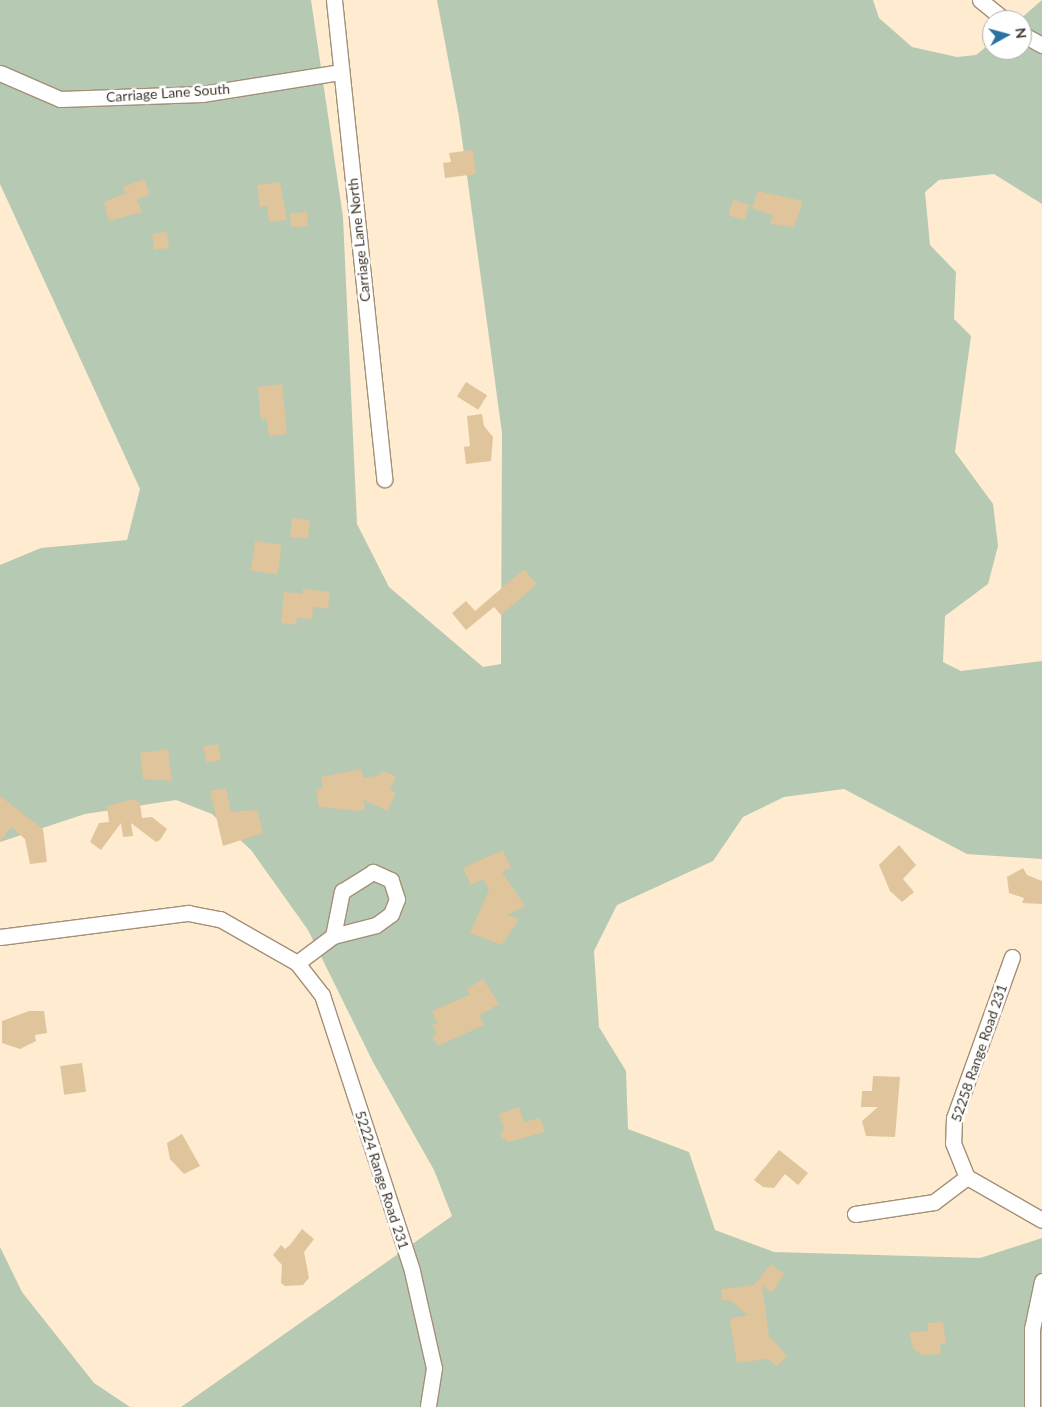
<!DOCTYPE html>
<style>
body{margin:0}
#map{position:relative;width:1042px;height:1407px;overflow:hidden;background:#ffebd0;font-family:Lato,sans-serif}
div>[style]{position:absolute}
.green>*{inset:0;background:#b6c9b2}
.building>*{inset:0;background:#e0c49b;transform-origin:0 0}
.roads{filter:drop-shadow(1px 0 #a29076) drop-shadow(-1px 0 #a29076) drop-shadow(0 1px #a29076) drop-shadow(0 -1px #a29076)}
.minor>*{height:15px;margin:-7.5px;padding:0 7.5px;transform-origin:7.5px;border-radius:7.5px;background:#fff}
span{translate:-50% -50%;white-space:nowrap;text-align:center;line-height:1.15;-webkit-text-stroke:5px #fff;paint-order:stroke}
.street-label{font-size:14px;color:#40382d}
.north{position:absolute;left:982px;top:10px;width:50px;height:50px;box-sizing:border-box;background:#fff;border:1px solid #b3afab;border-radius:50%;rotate:83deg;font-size:14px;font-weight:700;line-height:20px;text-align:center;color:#40382d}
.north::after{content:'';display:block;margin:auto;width:18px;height:22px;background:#2971a5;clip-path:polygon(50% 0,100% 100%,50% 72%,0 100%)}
</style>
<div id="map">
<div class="green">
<i style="clip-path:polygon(0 0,311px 0,343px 217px,357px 524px,389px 587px,483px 667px,501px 664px,502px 433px,459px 117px,437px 0,873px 0,879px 18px,912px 47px,957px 57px,976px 55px,992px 42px,992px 50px,1022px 50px,1019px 20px,1042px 0,1042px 204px,994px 174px,939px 180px,925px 192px,930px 245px,956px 272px,954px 319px,971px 336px,955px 452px,993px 504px,998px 546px,988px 584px,945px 616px,943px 662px,961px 671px,1042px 661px,1042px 859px,967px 854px,844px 789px,784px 797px,743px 817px,713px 861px,617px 905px,594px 951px,599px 1027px,626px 1071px,628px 1129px,689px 1152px,715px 1230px,774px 1252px,980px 1258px,1042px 1238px,1042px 1407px,181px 1407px,452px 1216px,434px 1170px,373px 1062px,308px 930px,251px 850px,212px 814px,176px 800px,85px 814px,0 842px,0 565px,41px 548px,127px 540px,140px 489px,0 184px)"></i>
<i style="clip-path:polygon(0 1247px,22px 1292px,94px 1383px,130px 1407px,0 1407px)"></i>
</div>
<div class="building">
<i style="clip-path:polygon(473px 150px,476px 174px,445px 178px,443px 163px,451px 162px,449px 153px)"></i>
<i style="clip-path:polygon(144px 179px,150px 194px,137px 200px,142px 212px,109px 221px,104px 202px,126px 193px,123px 187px)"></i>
<i style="clip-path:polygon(280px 182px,287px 220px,269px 222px,267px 206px,260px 207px,257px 185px)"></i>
<i style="clip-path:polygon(758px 191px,803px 201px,794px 227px,770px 224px,773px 216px,752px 208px)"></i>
<i style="left:733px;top:200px;width:17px;height:16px;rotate:17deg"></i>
<i style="left:307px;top:212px;width:14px;height:17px;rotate:86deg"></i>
<i style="left:167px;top:232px;width:16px;height:15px;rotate:83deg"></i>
<i style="left:466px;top:382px;width:25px;height:17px;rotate:32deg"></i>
<i style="clip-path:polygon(282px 384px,287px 434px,269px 436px,267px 419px,261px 420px,258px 387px)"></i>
<i style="clip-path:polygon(482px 414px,484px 426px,493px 437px,491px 461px,466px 464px,464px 447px,470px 446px,467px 416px)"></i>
<i style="left:292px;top:518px;width:18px;height:19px;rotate:6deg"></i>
<i style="left:255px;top:541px;width:27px;height:30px;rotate:8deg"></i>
<i style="clip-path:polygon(524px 569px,537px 584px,501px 615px,494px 607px,466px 630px,452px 613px,466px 601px,475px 611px)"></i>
<i style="clip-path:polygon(303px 589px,330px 592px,328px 609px,313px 607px,312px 619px,297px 618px,296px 625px,281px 623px,284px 592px,302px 594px)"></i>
<i style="left:218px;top:744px;width:16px;height:15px;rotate:79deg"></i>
<i style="clip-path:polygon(168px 749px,172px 781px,143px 779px,140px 753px)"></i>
<i style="clip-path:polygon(362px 769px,363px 778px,380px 775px,382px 771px,396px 776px,390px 790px,396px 792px,388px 811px,364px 800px,365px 809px,357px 811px,319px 807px,316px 789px,323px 788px,321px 777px)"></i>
<i style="clip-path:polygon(226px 788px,231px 812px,257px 810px,263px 833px,223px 846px,210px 791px)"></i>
<i style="clip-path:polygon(0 796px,43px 829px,47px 862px,30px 864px,25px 839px,11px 827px,0 842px)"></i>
<i style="clip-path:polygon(134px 799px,140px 803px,142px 818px,152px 817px,167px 829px,160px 840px,156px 842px,131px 823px,133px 836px,123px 837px,121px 823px,101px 850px,90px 842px,99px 823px,109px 822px,107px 806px)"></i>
<i style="clip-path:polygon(899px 845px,916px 865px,903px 879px,914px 892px,902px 902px,890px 891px,879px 865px)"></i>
<i style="clip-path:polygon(503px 850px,511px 868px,502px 872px,525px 906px,507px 915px,519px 919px,502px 945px,470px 933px,489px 890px,483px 879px,471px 885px,463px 868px)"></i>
<i style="clip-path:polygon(1023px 868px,1027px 875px,1042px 881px,1042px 904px,1022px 903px,1024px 898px,1009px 893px,1007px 877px)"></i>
<i style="clip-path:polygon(483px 979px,499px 1004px,479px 1016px,484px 1025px,438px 1046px,432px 1037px,437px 1034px,432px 1026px,437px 1023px,432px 1011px,470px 995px,467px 989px)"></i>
<i style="clip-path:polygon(29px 1011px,44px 1011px,47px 1033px,35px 1035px,36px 1041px,20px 1049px,2px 1043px,2px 1021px)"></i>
<i style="left:82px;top:1063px;width:29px;height:22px;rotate:82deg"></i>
<i style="clip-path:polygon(873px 1076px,900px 1077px,895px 1137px,866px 1136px,862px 1121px,878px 1107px,861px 1107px,862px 1091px,872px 1091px)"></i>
<i style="clip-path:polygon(519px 1107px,524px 1122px,540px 1118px,545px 1132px,508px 1142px,500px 1136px,504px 1128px,499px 1114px)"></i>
<i style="clip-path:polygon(182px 1134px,200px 1166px,184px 1174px,170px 1159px,167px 1143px)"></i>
<i style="clip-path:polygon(779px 1150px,808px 1173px,798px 1185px,785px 1174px,774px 1188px,763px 1187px,754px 1180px)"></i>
<i style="clip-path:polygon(302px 1229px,314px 1239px,304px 1252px,309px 1278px,303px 1285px,285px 1286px,281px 1283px,282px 1265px,273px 1255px,281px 1245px,285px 1249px,290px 1245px)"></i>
<i style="clip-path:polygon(771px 1264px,784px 1274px,772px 1293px,762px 1285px,769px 1336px,787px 1356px,777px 1366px,768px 1359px,737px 1363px,730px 1322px,732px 1318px,748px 1315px,729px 1300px,722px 1301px,721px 1289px,754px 1285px)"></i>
<i style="clip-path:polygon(943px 1322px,946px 1343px,940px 1344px,941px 1354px,923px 1355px,913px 1349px,909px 1332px,928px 1331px,928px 1323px)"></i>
</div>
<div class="roads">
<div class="minor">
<i style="left:334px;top:0;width:482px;rotate:84deg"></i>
<i style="left:980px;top:0;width:32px;rotate:39deg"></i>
<i style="left:1022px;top:34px;width:23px;rotate:29deg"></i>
<i style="left:0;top:73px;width:65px;rotate:23.4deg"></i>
<i style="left:60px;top:99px;width:142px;rotate:-2deg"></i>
<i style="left:202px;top:94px;width:141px;rotate:-9deg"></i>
<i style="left:0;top:937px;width:190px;rotate:-7.3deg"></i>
<i style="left:188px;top:913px;width:33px;rotate:11deg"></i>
<i style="left:220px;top:919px;width:89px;rotate:29.7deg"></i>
<i style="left:297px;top:963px;width:41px;rotate:52deg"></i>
<i style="left:322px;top:995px;width:290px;rotate:71.9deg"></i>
<i style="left:412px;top:1271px;width:99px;rotate:77.2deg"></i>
<i style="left:434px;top:1368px;width:39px;rotate:99deg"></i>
<i style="left:1012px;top:957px;width:171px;rotate:109.8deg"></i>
<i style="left:954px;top:1118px;width:25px;rotate:92deg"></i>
<i style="left:953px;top:1143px;width:37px;rotate:68deg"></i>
<i style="left:967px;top:1177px;width:86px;rotate:29.8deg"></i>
<i style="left:297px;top:963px;width:45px;rotate:-36.9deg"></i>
<i style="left:333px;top:936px;width:44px;rotate:-14.3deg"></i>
<i style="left:376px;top:925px;width:19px;rotate:-36deg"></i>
<i style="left:391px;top:914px;width:16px;rotate:-68deg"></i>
<i style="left:397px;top:899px;width:20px;rotate:-108deg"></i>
<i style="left:391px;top:880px;width:20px;rotate:-156deg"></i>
<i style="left:373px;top:872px;width:36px;rotate:148deg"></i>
<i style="left:342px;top:891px;width:46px;rotate:101.3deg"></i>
<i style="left:855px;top:1214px;width:80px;rotate:-8.6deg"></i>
<i style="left:934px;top:1202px;width:41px;rotate:-37.1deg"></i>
<i style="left:1032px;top:1407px;width:78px;rotate:-90deg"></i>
<i style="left:1032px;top:1329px;width:49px;rotate:-78.2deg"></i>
</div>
</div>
<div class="street-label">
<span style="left:168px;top:93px;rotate:-4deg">Carriage Lane South</span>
<span style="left:359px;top:240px;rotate:-96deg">Carriage Lane North</span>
<span style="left:979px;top:1053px;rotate:-71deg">52258 Range Road 231</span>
<span style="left:382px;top:1180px;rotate:72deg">52224 Range Road 231</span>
</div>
<div class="north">N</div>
</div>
